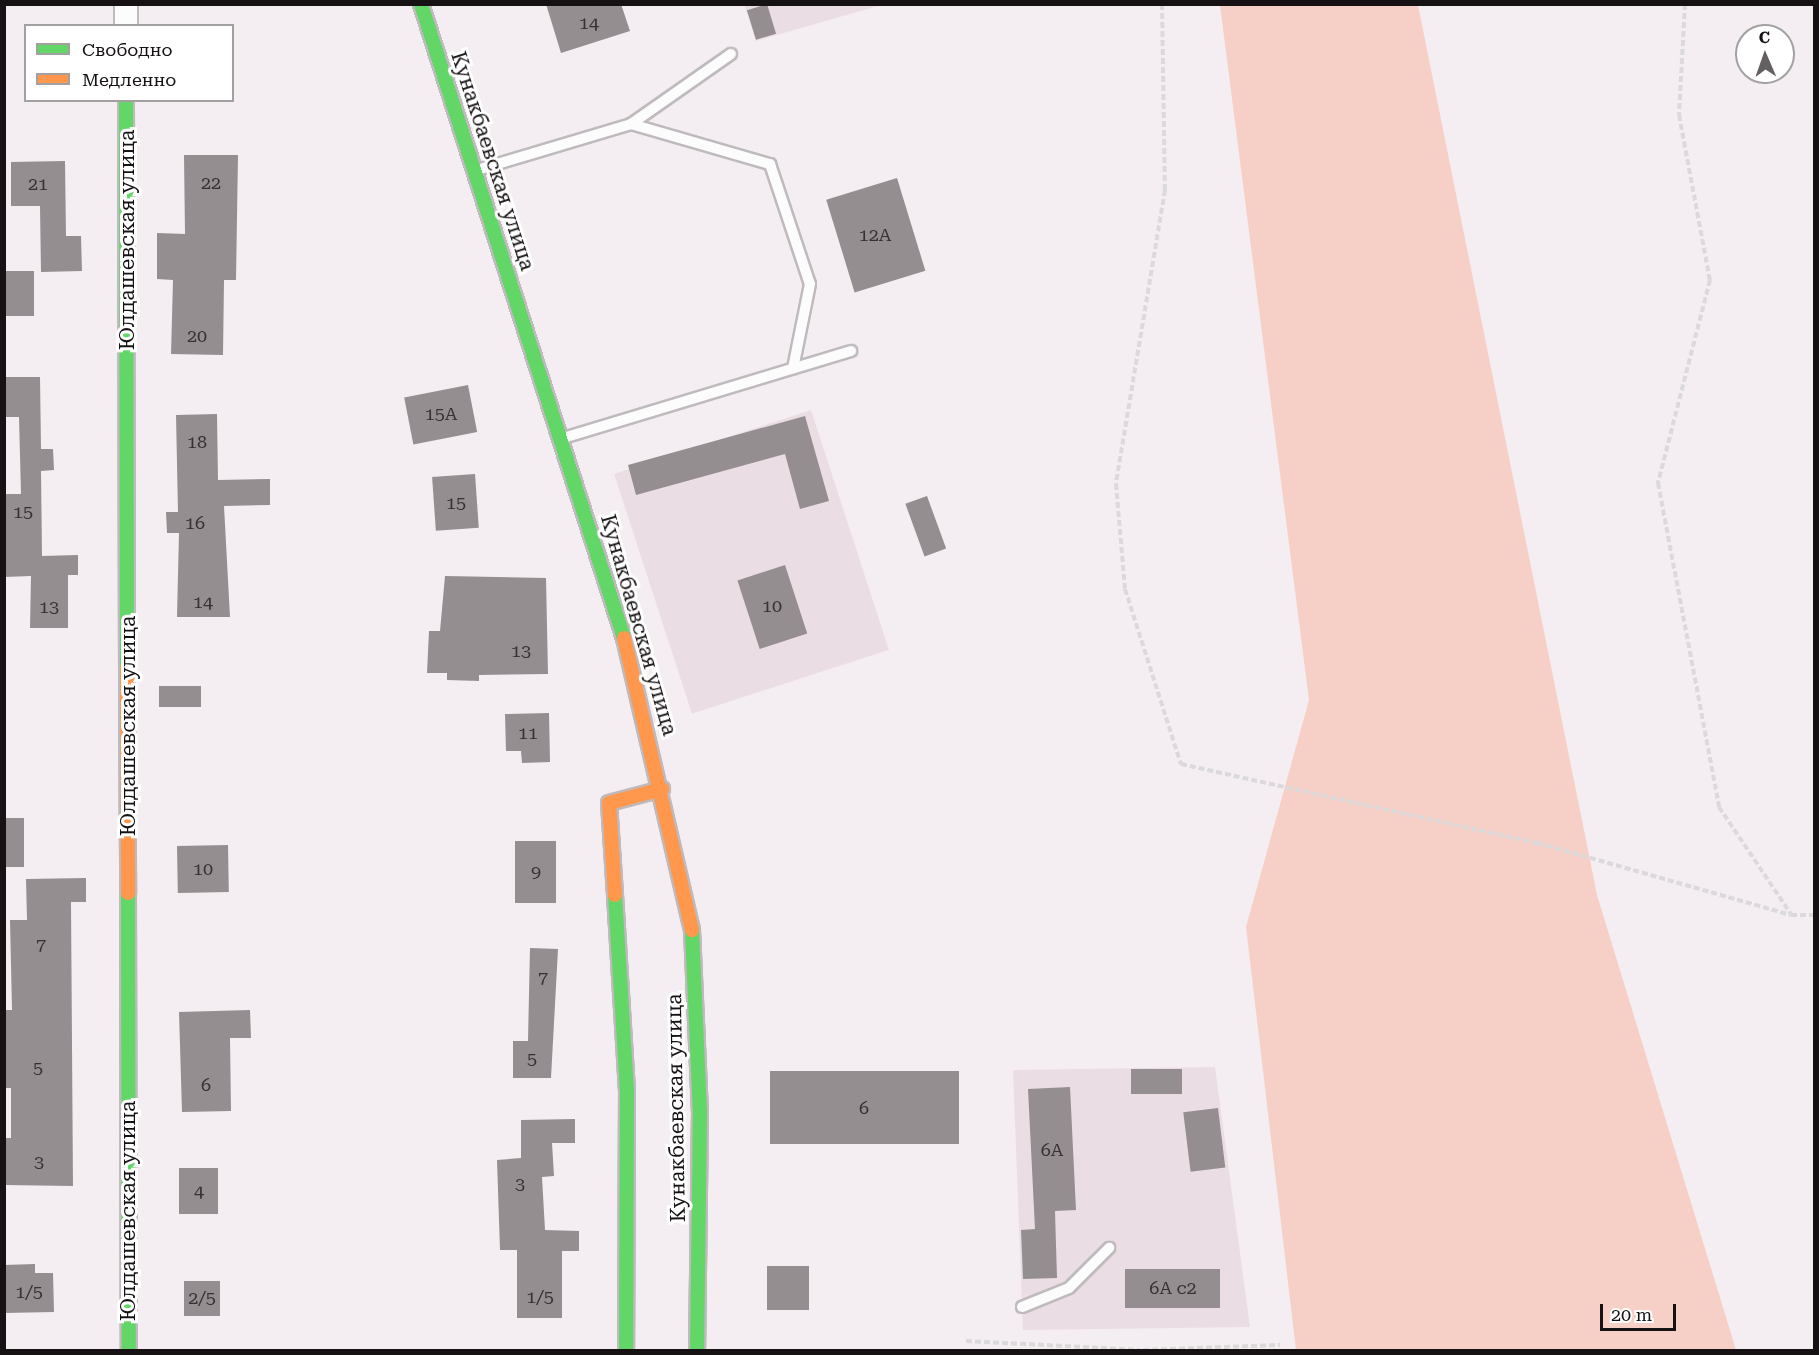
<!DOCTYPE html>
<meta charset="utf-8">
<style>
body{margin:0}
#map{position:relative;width:1819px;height:1355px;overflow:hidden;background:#f4edf1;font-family:"Roboto Serif",serif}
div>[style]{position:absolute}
.built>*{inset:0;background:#ebdde4;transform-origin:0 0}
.green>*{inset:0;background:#f6d0c7}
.building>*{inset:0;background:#948e90;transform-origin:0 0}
.path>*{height:4px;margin-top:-2px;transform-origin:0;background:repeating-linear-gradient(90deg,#dbd9da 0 6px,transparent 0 9px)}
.roads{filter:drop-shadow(2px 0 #bfbabd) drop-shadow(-2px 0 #bfbabd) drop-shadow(0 2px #bfbabd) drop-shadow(0 -2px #bfbabd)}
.lane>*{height:10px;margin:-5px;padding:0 5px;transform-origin:5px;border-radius:5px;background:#fdfcfd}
.street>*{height:22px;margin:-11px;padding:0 11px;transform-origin:11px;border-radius:11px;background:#fdfcfd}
.fast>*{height:14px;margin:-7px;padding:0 7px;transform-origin:7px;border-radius:7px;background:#63d668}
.slow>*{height:14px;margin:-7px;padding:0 7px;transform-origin:7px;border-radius:7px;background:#ff974d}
span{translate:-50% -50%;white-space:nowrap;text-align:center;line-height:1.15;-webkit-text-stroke:6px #fff;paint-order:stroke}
.number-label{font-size:18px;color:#363133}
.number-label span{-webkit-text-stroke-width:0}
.street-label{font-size:21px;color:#161214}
.frame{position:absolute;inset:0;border:6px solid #161214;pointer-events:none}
.legend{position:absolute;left:24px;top:24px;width:210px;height:78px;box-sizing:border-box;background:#fff;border:2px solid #a2a0a1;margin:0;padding:8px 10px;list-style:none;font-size:18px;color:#161214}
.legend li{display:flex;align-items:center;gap:12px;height:30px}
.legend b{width:30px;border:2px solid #a2a0a1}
.north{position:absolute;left:1735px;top:24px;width:60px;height:60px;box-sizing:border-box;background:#fff;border:2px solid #a2a0a1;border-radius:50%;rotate:358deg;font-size:16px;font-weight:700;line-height:24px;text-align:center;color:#161214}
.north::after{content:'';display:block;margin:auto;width:21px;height:27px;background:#645f61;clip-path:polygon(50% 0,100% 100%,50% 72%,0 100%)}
.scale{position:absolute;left:1600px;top:1304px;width:76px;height:27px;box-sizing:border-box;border:3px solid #161214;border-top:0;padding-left:8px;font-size:18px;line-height:21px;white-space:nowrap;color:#161214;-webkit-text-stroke:4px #fff;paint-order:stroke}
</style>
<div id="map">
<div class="built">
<i style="clip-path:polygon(744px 4px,881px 5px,756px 41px)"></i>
<i style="left:811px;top:410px;width:252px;height:207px;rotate:72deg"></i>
<i style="clip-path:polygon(1215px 1067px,1250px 1327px,1023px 1330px,1013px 1070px)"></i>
</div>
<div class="green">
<i style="clip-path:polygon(1220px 5px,1418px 5px,1597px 895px,1736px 1350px,1296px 1350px,1246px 927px,1309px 700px)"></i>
</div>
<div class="building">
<i style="clip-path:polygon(546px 4px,621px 4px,630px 31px,561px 53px)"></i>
<i style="left:767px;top:4px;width:31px;height:21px;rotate:73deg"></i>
<i style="clip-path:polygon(184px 155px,238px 155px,236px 280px,224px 280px,223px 355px,171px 354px,173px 280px,157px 279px,157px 233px,185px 234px)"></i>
<i style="clip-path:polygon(65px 161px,66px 236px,81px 236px,82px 271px,41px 272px,40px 206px,11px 206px,11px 162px)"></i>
<i style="left:897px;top:178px;width:97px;height:74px;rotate:73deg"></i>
<i style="left:4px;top:271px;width:30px;height:45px"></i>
<i style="clip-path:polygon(4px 377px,40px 377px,41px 449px,53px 449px,54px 470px,41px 471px,42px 556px,78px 555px,78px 575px,68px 575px,68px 628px,30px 628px,31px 576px,4px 577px,4px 494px,21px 494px,19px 417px,4px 417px)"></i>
<i style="left:468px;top:385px;width:48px;height:65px;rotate:79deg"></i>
<i style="clip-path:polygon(217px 414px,218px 480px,270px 479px,270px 505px,224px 506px,230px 617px,177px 617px,179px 533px,167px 533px,166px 512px,178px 512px,176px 415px)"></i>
<i style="clip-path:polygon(805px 416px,829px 501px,800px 509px,785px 454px,636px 495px,628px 465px)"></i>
<i style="left:475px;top:474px;width:54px;height:43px;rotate:86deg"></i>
<i style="left:927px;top:496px;width:56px;height:23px;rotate:70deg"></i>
<i style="left:785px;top:565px;width:72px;height:50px;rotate:72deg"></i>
<i style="clip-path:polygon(445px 576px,546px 578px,548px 674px,479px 675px,479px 681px,447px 680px,447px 673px,427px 673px,429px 631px,440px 631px)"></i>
<i style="left:159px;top:686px;width:42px;height:21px"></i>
<i style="clip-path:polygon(549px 713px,550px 762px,522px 763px,521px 751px,506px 751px,505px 714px)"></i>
<i style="left:4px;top:818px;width:20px;height:49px"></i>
<i style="left:515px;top:841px;width:41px;height:62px"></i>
<i style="left:228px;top:845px;width:47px;height:51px;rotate:89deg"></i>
<i style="clip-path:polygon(86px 878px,86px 902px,71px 902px,73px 1186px,5px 1185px,5px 1138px,11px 1138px,11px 1088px,4px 1088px,4px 1010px,12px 1010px,10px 920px,27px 920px,26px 879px)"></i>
<i style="clip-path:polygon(530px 948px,558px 949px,551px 1078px,513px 1078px,513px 1041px,528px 1041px)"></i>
<i style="clip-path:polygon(250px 1010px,251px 1038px,230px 1038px,231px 1111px,182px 1112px,179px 1012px)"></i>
<i style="left:1182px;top:1069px;width:25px;height:51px;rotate:90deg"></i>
<i style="left:770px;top:1071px;width:189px;height:73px"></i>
<i style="clip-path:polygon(1070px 1087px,1076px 1210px,1055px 1211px,1057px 1278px,1023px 1279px,1021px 1230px,1035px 1229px,1028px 1089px)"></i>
<i style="left:1218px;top:1108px;width:60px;height:35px;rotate:83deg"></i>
<i style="clip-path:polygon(575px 1119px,575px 1143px,552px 1143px,554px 1176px,542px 1177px,545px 1230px,579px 1231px,579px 1251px,562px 1251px,562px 1318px,517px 1318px,517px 1250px,500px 1250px,497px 1160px,521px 1158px,521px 1120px)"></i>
<i style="left:179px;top:1168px;width:39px;height:46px"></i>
<i style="clip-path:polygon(35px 1264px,35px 1273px,53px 1273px,54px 1312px,4px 1313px,4px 1265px)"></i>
<i style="left:767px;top:1266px;width:42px;height:44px"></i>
<i style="left:1125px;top:1269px;width:95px;height:39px"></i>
<i style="left:184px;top:1281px;width:36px;height:35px"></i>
</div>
<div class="path">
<i style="left:1162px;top:4px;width:186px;rotate:89.1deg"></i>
<i style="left:1165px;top:190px;width:298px;rotate:99.5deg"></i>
<i style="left:1116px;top:484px;width:105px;rotate:85.1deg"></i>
<i style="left:1125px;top:589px;width:184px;rotate:72.3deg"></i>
<i style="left:1181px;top:764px;width:366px;rotate:12.5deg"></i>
<i style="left:1538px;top:843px;width:263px;rotate:15.9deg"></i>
<i style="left:1791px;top:915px;width:23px"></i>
<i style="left:1685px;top:4px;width:111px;rotate:93.1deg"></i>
<i style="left:1679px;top:115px;width:168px;rotate:79.4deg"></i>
<i style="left:1710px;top:280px;width:210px;rotate:104.4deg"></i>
<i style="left:1658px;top:483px;width:330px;rotate:79.3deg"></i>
<i style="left:1719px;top:807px;width:129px;rotate:56.1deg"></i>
<i style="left:966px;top:1341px;width:174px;rotate:3deg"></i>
<i style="left:1143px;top:1350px;width:137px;rotate:-2.1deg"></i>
</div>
<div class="roads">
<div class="lane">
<i style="left:631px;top:124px;width:145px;rotate:16.1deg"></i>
<i style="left:770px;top:164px;width:126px;rotate:71.6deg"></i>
<i style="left:810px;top:284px;width:86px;rotate:101.4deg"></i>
<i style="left:477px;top:170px;width:161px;rotate:-16.6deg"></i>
<i style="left:631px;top:124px;width:122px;rotate:-35deg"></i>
<i style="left:563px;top:438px;width:301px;rotate:-16.8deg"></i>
<i style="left:1022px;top:1307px;width:51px;rotate:-22deg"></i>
<i style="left:1069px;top:1288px;width:57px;rotate:-45deg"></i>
</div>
<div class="street">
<i style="left:126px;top:4px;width:22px;rotate:90deg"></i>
</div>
<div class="fast">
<i style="left:421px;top:4px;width:666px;rotate:72.25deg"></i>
<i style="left:126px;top:100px;width:567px;rotate:89.9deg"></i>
<i style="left:128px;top:893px;width:457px;rotate:89.9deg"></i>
<i style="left:615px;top:895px;width:195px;rotate:86.5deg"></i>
<i style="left:627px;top:1090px;width:260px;rotate:90.2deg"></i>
<i style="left:692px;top:930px;width:180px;rotate:87.5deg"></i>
<i style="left:700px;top:1110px;width:240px;rotate:90.7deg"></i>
</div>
<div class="slow">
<i style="left:624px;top:638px;width:300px;rotate:76.9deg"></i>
<i style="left:127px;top:667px;width:226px;rotate:89.7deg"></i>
<i style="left:615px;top:895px;width:92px;rotate:-93.7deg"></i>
<i style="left:609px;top:803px;width:55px;rotate:-14.8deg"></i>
</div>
</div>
<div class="number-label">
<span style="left:589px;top:23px">14</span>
<span style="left:211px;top:183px">22</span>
<span style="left:38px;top:184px">21</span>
<span style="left:875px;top:235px">12А</span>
<span style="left:197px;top:336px">20</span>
<span style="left:441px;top:414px">15А</span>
<span style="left:197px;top:442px">18</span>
<span style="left:456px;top:503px">15</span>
<span style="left:23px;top:512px">15</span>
<span style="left:195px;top:523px">16</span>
<span style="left:203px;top:602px">14</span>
<span style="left:772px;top:606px">10</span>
<span style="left:49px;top:607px">13</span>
<span style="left:521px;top:651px">13</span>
<span style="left:528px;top:733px">11</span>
<span style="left:203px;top:869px">10</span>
<span style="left:536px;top:872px">9</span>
<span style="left:41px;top:945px">7</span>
<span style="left:543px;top:978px">7</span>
<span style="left:532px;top:1059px">5</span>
<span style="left:38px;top:1068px">5</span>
<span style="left:206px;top:1085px">6</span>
<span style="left:864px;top:1108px">6</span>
<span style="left:1052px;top:1150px">6А</span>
<span style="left:39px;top:1162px">3</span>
<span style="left:520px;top:1184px">3</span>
<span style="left:199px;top:1191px">4</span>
<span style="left:1173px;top:1288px">6А с2</span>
<span style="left:29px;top:1292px">1/5</span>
<span style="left:540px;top:1297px">1/5</span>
<span style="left:202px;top:1298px">2/5</span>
</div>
<div class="street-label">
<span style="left:493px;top:161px;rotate:72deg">Кунакбаевская улица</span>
<span style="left:127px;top:240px;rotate:-90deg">Юлдашевская улица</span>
<span style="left:639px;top:625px;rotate:74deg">Кунакбаевская улица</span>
<span style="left:128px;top:726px;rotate:-90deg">Юлдашевская улица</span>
<span style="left:676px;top:1108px;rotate:-91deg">Кунакбаевская улица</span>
<span style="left:128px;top:1211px;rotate:-90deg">Юлдашевская улица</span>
</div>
<div class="frame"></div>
<ul class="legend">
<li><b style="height:8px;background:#63d668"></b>Свободно</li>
<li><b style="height:8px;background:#ff974d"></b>Медленно</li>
</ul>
<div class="north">С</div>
<div class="scale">20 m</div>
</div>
